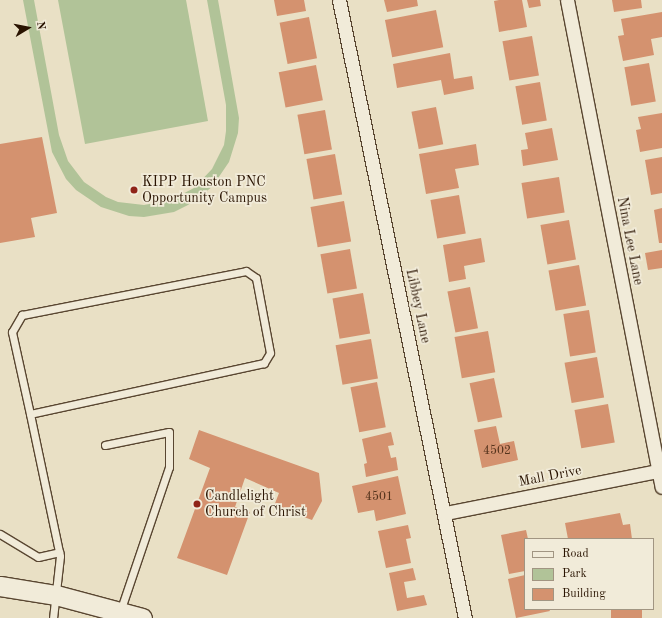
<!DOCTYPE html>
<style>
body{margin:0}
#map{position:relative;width:662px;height:618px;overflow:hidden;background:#e9e0c5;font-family:"Old Standard TT",serif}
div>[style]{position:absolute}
.green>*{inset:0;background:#b1c398}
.building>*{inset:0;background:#d4926f;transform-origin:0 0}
.roads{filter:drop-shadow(1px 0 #594631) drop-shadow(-1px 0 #594631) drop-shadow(0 1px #594631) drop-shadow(0 -1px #594631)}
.service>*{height:7px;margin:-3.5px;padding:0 3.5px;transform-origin:3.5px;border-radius:3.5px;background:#f1ebd9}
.minor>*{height:13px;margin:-6.5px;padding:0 6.5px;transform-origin:6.5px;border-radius:6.5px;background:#f1ebd9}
.secondary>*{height:19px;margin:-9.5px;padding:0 9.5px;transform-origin:9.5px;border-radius:9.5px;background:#f1ebd9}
.dots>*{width:11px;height:11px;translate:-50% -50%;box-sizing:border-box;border:2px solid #f1ebd9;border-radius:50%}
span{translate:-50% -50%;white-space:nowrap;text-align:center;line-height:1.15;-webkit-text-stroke:3.5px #f1ebd9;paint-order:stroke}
.number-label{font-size:12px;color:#54331c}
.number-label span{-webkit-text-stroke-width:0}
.poi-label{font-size:14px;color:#291300}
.left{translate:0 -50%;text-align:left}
.street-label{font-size:14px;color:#291300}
.legend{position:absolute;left:524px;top:538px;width:130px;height:72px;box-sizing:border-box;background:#f1ebd9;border:1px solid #a19582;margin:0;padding:5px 7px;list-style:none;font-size:12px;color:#291300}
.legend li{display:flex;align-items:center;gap:8px;height:20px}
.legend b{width:20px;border:1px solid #a19582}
.north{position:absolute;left:8px;top:8px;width:40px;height:40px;-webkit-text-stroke:3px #f1ebd9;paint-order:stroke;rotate:80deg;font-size:11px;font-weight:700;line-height:16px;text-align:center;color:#291300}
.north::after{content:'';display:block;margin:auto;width:14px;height:18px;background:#291300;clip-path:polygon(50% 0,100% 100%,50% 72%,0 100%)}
</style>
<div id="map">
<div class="green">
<i style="clip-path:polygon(23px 0,34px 0,59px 135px,68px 161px,84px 182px,106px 197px,118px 202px,144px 205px,171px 200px,194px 188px,212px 169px,224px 145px,226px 131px,226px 105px,207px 0,218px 0,239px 118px,238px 133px,229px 162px,212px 187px,188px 205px,174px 212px,144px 217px,129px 216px,101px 207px,76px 190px,66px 179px,52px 152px)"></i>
<i style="clip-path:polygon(58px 0,186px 0,208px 121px,85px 144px)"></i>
</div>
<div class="building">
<i style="clip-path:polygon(274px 0,304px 0,306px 11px,277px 16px)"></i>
<i style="clip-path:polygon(384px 0,417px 0,418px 6px,387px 12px)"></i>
<i style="clip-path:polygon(499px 0,522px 0,527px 27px,499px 32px,494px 1px)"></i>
<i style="clip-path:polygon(527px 0,540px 0,541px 6px,529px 8px)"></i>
<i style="clip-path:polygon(612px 0,641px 0,642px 8px,614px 12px)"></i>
<i style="left:436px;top:10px;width:38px;height:52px;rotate:79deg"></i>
<i style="clip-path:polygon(662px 12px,662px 37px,651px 39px,654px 55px,623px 61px,618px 36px,624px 35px,621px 19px)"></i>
<i style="left:309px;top:17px;width:42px;height:30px;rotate:79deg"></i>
<i style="left:532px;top:36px;width:40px;height:30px;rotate:80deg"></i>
<i style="clip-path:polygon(450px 53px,454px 79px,472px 76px,474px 89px,444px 95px,441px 80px,397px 88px,393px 64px)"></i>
<i style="left:649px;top:63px;width:39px;height:25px;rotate:80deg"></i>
<i style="left:316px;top:65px;width:36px;height:38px;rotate:79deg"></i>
<i style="left:540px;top:82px;width:39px;height:25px;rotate:80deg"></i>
<i style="left:436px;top:107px;width:38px;height:25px;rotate:79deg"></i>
<i style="left:325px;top:110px;width:40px;height:28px;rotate:80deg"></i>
<i style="clip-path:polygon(662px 113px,662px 148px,640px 152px,636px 130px,641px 129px,638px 117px)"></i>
<i style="clip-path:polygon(552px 128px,558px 160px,523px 166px,521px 150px,528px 149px,525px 133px)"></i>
<i style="clip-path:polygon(42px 137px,57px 213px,31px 218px,35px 237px,0 243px,0 144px)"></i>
<i style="clip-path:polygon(476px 144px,479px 165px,455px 169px,459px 188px,426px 194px,419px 154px)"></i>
<i style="left:335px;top:154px;width:41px;height:29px;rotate:80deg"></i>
<i style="clip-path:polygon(662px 157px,662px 193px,651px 195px,645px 160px)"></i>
<i style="left:559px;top:177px;width:36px;height:38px;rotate:81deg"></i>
<i style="left:459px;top:195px;width:39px;height:29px;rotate:80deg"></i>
<i style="left:344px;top:201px;width:41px;height:34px;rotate:80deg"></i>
<i style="clip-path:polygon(662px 208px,662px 243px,659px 243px,654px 210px)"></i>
<i style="left:569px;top:220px;width:40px;height:29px;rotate:80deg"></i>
<i style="clip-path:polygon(481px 238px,485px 262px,464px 266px,466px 279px,449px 282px,443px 245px)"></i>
<i style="left:350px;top:249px;width:40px;height:30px;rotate:80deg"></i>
<i style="clip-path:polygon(662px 250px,662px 268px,648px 270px,645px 253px)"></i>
<i style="left:579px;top:265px;width:41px;height:31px;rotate:80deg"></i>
<i style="left:470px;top:287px;width:42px;height:23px;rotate:79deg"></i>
<i style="left:363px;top:293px;width:41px;height:31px;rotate:80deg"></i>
<i style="left:589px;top:310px;width:43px;height:26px;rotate:81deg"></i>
<i style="left:488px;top:331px;width:42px;height:34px;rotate:80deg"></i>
<i style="left:371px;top:339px;width:40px;height:36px;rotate:80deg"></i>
<i style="left:597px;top:357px;width:41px;height:33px;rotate:80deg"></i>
<i style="left:494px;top:378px;width:40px;height:25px;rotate:78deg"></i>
<i style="left:377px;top:382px;width:46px;height:27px;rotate:79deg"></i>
<i style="left:608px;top:404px;width:39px;height:34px;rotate:80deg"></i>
<i style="clip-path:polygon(496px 426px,500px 444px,514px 441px,518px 460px,482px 468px,474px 430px)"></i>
<i style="clip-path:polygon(199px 430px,319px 473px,322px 501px,312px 520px,274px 506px,279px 493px,245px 478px,235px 507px,250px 512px,227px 575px,177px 558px,210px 468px,189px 459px)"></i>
<i style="clip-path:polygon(391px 432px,394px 445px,388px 446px,391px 458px,396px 457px,398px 470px,366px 477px,364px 464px,367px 463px,362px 439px)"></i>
<i style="clip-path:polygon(398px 476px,406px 514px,376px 521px,374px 510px,358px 513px,352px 486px)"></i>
<i style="clip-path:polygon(620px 513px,623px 525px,630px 524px,632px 539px,568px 539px,565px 523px)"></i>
<i style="clip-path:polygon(408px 525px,411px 538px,406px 539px,411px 563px,386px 568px,378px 531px)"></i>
<i style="clip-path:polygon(526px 530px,528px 539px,525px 539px,525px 571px,509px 574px,501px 535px)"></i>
<i style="clip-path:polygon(413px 568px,416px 580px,404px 582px,407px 598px,424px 595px,427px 605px,397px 611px,389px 573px)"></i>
<i style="clip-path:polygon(525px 575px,525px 609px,549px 609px,550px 611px,516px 618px,508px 579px)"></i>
<i style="left:611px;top:609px;width:31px;height:9px"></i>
</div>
<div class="roads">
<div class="service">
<i style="left:246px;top:271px;width:12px;rotate:35deg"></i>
<i style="left:256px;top:278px;width:76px;rotate:79.4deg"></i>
<i style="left:270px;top:353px;width:12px;rotate:121deg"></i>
<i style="left:264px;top:363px;width:239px;rotate:167.7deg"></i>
<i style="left:30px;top:414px;width:84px;rotate:-102.4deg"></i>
<i style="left:12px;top:332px;width:20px;rotate:-60deg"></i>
<i style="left:22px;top:315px;width:228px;rotate:-11.1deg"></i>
<i style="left:30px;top:414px;width:145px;rotate:78.1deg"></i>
<i style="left:60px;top:556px;width:62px;rotate:96.4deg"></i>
<i style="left:105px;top:445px;width:65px;rotate:-11.5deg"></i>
<i style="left:169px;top:432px;width:35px;rotate:90deg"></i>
<i style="left:169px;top:467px;width:153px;rotate:108.7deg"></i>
<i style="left:0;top:534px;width:44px;rotate:31.2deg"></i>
<i style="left:38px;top:557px;width:22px;rotate:-13deg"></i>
</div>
<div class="minor">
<i style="left:339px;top:0;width:631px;rotate:78.48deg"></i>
<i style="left:567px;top:0;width:496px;rotate:79deg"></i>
<i style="left:445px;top:513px;width:221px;rotate:-11.2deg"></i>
</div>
<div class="secondary">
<i style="left:0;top:586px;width:57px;rotate:9.1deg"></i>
<i style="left:56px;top:595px;width:89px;rotate:15deg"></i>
</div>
</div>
<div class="dots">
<i style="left:134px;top:190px;background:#8f2418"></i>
<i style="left:197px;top:504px;background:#8f2418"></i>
</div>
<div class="number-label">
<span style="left:497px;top:452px">4502</span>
<span style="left:379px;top:498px">4501</span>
</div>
<div class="poi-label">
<span class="left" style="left:142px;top:190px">KIPP Houston PNC<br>Opportunity Campus</span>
<span class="left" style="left:205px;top:504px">Candlelight<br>Church of Christ</span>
</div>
<div class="street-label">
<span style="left:630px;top:241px;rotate:79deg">Nina Lee Lane</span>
<span style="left:418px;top:306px;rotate:78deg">Libbey Lane</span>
<span style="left:550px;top:476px;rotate:-11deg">Mall Drive</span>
</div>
<ul class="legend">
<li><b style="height:5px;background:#f1ebd9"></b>Road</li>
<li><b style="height:11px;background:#b1c398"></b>Park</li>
<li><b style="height:11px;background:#d4926f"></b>Building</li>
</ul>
<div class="north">N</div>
</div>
